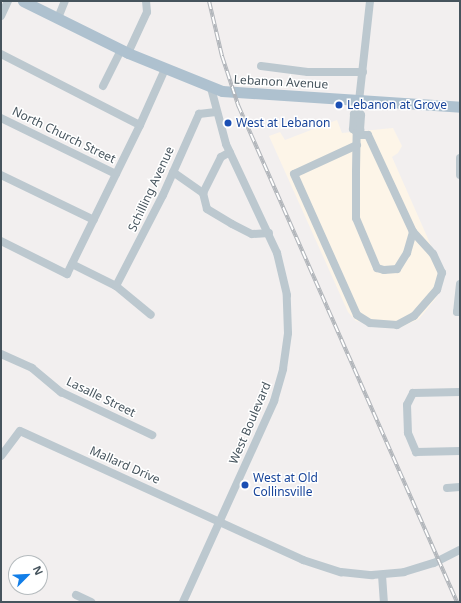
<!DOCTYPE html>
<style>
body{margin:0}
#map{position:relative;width:461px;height:603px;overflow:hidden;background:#f2efef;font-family:"Noto Sans",sans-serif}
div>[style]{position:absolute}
.commercial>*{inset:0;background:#fdf5e8}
.minor>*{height:8px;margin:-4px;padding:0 4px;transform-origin:4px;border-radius:4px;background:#bcc8cf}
.major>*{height:11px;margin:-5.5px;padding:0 5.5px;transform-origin:5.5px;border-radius:5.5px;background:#aec1cf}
.rail>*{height:4px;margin-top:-2px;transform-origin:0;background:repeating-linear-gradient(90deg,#fff 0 8px,#b1b5ba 0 16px);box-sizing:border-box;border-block:1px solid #b1b5ba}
.dots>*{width:11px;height:11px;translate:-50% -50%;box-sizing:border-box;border:2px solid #fff;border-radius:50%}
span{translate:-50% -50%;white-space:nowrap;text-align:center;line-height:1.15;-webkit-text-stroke:3px #fff;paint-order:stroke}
.street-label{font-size:12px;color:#46545d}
.transit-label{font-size:12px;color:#164399}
.left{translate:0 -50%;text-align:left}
.frame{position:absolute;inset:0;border:2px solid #46545d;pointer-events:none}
.north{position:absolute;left:8px;top:555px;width:40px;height:40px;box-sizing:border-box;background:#fff;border:1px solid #b5bbbe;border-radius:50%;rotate:66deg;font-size:11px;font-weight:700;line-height:16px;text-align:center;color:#46545d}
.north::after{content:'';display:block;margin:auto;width:14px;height:18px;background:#127ee8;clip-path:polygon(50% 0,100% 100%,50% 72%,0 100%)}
</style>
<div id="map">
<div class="commercial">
<i style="clip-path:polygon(337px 120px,342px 133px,393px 128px,402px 146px,398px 153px,392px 157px,444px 275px,436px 298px,419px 319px,397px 329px,356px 321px,348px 312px,269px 136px,280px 132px,285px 140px)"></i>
</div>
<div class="minor">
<i style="left:1px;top:16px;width:17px;rotate:-65deg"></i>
<i style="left:58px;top:18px;width:18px;rotate:-68deg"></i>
<i style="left:128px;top:53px;width:45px;rotate:-65.1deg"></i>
<i style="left:147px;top:12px;width:11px;rotate:-95deg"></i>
<i style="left:1px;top:54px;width:156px;rotate:27.1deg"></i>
<i style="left:261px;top:66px;width:47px;rotate:7.3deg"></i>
<i style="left:308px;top:72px;width:55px"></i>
<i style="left:103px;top:86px;width:40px;rotate:-63.4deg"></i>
<i style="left:1px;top:118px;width:128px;rotate:26deg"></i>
<i style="left:357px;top:132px;width:5px;rotate:-143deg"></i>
<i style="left:353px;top:129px;width:15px;rotate:-86deg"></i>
<i style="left:354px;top:114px;width:6px;rotate:-45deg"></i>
<i style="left:357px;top:135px;width:11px"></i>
<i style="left:368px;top:135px;width:107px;rotate:65.1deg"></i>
<i style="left:413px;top:232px;width:22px;rotate:106deg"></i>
<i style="left:407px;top:253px;width:19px;rotate:122deg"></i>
<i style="left:397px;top:269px;width:13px;rotate:176deg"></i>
<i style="left:384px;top:270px;width:7px;rotate:-164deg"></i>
<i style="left:377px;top:268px;width:54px;rotate:-112.8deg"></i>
<i style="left:356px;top:218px;width:47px;rotate:-90deg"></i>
<i style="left:356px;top:171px;width:39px;rotate:-89deg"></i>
<i style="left:357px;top:132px;width:4px;rotate:-34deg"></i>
<i style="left:360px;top:130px;width:15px;rotate:-86deg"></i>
<i style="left:361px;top:115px;width:6px;rotate:-121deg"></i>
<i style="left:358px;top:110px;width:110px;rotate:-83.7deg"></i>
<i style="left:357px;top:145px;width:69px;rotate:155.3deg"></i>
<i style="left:294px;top:174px;width:154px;rotate:65.9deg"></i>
<i style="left:357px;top:315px;width:15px;rotate:32deg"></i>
<i style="left:370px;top:323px;width:27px;rotate:4deg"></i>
<i style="left:397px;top:325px;width:19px;rotate:-28deg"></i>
<i style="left:414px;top:316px;width:35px;rotate:-49deg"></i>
<i style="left:437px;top:290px;width:18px;rotate:-74deg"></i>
<i style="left:442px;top:273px;width:21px;rotate:-115deg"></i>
<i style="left:433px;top:254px;width:30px;rotate:-132deg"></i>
<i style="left:460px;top:158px;width:17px;rotate:90deg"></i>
<i style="left:173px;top:172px;width:37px;rotate:35deg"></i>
<i style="left:203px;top:193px;width:40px;rotate:-63.4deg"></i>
<i style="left:221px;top:157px;width:10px;rotate:-29deg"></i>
<i style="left:1px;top:175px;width:103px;rotate:25.8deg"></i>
<i style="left:203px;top:193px;width:16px;rotate:76deg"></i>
<i style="left:207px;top:209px;width:29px;rotate:31deg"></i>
<i style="left:232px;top:224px;width:22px;rotate:27deg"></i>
<i style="left:252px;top:234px;width:17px;rotate:-3deg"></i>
<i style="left:1px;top:241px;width:74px;rotate:26.6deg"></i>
<i style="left:67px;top:274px;width:166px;rotate:-63.9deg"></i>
<i style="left:140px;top:125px;width:61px;rotate:-65.9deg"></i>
<i style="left:72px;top:264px;width:49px;rotate:26.6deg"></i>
<i style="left:116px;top:286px;width:45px;rotate:39.6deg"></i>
<i style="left:460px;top:284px;width:28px;rotate:96deg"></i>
<i style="left:457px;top:312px;width:3px"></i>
<i style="left:116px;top:286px;width:102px;rotate:-62.7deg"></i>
<i style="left:163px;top:195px;width:89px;rotate:-66deg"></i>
<i style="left:199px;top:114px;width:17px;rotate:-7deg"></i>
<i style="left:1px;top:354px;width:34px;rotate:24deg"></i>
<i style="left:32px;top:368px;width:38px;rotate:40deg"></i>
<i style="left:61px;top:392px;width:101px;rotate:25.3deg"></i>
<i style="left:460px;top:392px;width:47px;rotate:178.8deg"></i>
<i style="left:413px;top:393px;width:13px;rotate:117deg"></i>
<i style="left:407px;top:405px;width:28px;rotate:88deg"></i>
<i style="left:408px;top:433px;width:21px;rotate:67deg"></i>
<i style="left:416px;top:452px;width:44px;rotate:-1.3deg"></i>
<i style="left:1px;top:456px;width:31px;rotate:-53deg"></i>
<i style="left:20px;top:431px;width:311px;rotate:24.5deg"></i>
<i style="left:303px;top:560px;width:40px;rotate:18deg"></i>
<i style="left:341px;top:572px;width:31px;rotate:6deg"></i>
<i style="left:372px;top:575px;width:32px;rotate:-5deg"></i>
<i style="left:404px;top:572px;width:31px;rotate:-17deg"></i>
<i style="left:434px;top:563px;width:29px;rotate:-27deg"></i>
<i style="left:447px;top:488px;width:13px;rotate:-4deg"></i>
<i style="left:382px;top:575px;width:27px;rotate:86deg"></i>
<i style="left:76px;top:595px;width:17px;rotate:25deg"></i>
<i style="left:183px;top:602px;width:221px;rotate:-65.6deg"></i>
<i style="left:274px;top:401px;width:33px;rotate:-74deg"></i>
<i style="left:283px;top:369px;width:36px;rotate:-82deg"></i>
<i style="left:288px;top:333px;width:38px;rotate:-92deg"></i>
<i style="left:287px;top:295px;width:43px;rotate:-103.4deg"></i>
<i style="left:277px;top:253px;width:120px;rotate:-115.1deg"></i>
<i style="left:226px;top:144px;width:58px;rotate:-105deg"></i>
</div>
<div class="major">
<i style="left:23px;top:1px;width:117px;rotate:26.3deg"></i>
<i style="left:128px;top:53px;width:101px;rotate:22deg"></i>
<i style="left:222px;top:91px;width:239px;rotate:3.8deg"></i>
</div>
<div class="rail">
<i style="left:209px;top:1px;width:57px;rotate:76.7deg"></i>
<i style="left:222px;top:56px;width:52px;rotate:71.9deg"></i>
<i style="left:238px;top:105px;width:543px;rotate:66.22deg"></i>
</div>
<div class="dots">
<i style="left:339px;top:105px;background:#1a4fb4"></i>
<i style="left:228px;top:123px;background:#1a4fb4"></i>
<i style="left:245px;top:485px;background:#1a4fb4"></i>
</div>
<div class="street-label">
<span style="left:281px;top:82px;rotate:3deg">Lebanon Avenue</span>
<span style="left:64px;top:135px;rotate:26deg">North Church Street</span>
<span style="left:151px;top:189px;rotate:-65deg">Schilling Avenue</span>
<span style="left:101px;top:397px;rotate:26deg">Lasalle Street</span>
<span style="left:250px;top:423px;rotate:-67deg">West Boulevard</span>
<span style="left:125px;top:465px;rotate:24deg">Mallard Drive</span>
</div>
<div class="transit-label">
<span class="left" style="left:347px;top:105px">Lebanon at Grove</span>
<span class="left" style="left:236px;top:123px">West at Lebanon</span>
<span class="left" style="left:253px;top:485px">West at Old<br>Collinsville</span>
</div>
<div class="frame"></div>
<div class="north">N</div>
</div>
